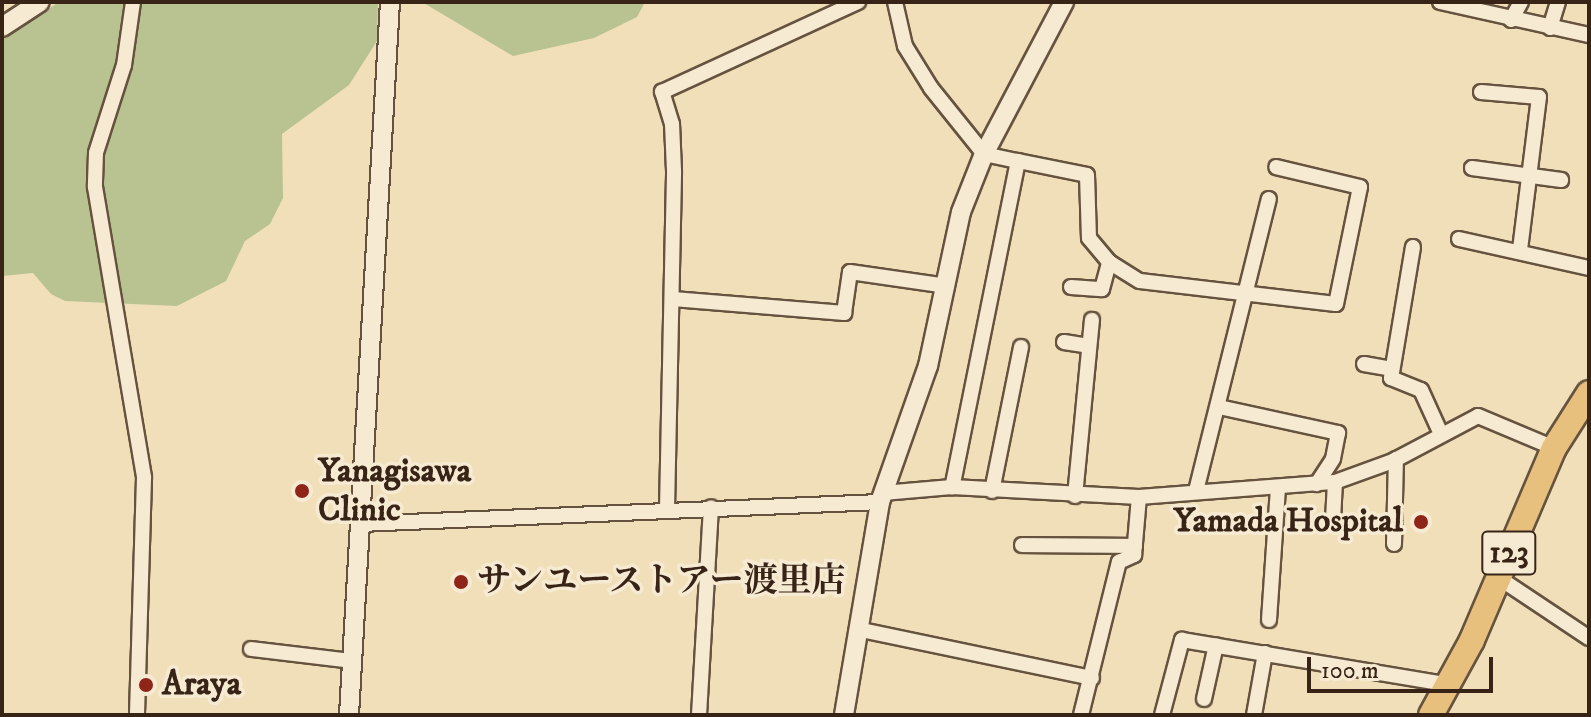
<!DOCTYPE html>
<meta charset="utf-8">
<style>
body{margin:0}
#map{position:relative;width:1591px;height:717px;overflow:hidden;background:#f1dfba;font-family:"IM FELL DW Pica","Noto Serif JP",serif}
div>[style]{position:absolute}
.green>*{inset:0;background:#b9c291}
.roads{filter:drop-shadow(2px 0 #66533f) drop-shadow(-2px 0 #66533f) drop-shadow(0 2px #66533f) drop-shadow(0 -2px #66533f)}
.street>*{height:14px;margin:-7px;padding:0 7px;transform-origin:7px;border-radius:7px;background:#f6ead2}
.secondary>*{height:18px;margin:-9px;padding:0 9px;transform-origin:9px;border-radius:9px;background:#f6ead2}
.highway>*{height:24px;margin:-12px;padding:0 12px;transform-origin:12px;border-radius:12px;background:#e8c07d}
.dots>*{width:22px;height:22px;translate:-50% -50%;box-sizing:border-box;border:4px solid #f6ead2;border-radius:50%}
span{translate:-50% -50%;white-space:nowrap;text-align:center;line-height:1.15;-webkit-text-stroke:7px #f6ead2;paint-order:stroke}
.shield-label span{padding:2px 6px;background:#f6ead2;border:2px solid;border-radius:6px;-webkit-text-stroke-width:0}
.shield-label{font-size:32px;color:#372416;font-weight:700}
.poi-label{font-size:34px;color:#372416;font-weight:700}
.left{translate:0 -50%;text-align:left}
.right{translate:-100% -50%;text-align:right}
.frame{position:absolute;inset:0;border:4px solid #372416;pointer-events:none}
.scale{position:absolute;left:1307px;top:657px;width:186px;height:36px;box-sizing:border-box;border:4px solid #372416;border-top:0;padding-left:10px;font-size:24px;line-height:28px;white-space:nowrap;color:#372416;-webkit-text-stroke:6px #f6ead2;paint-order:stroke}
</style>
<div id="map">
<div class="green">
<i style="clip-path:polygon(59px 2px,378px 2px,377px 41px,349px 85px,282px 134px,283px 198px,270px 224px,245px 241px,226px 281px,177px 306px,65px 301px,51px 294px,33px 273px,2px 276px,2px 40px)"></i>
<i style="clip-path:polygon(422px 2px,645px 2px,637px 17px,594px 38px,513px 56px)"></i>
</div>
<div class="roads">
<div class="street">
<i style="left:133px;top:2px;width:64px;rotate:98.1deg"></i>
<i style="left:124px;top:65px;width:92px;rotate:107.7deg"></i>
<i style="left:96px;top:153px;width:34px;rotate:92deg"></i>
<i style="left:95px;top:187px;width:295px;rotate:80.4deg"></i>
<i style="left:144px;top:478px;width:237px;rotate:91.7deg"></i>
<i style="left:895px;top:2px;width:45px;rotate:77.2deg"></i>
<i style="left:905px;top:46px;width:49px;rotate:58.2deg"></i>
<i style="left:931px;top:88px;width:85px;rotate:51.2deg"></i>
<i style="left:984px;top:154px;width:35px;rotate:12deg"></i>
<i style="left:1018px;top:161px;width:333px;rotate:101.4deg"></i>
<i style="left:1440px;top:2px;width:153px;rotate:12.5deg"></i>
<i style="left:1511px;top:20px;width:21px;rotate:-61deg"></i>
<i style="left:1550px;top:28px;width:27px;rotate:-73deg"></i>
<i style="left:1481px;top:92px;width:58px;rotate:4.9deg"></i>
<i style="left:1539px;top:97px;width:153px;rotate:97.1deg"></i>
<i style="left:1018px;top:161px;width:70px;rotate:11.5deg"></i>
<i style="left:1087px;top:175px;width:63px;rotate:88.2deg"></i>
<i style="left:1089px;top:238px;width:31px;rotate:50deg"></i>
<i style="left:1109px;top:262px;width:36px;rotate:32deg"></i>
<i style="left:1140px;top:281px;width:197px;rotate:6.7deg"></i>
<i style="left:1336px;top:304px;width:119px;rotate:-78.4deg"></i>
<i style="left:1360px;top:187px;width:86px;rotate:-166.6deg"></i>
<i style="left:1472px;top:168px;width:90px;rotate:7.7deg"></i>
<i style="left:1459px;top:239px;width:133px;rotate:12.6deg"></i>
<i style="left:1413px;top:247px;width:133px;rotate:99.5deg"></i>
<i style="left:1391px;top:378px;width:32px;rotate:22deg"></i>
<i style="left:1421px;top:390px;width:48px;rotate:65.6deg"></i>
<i style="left:1071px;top:287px;width:31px;rotate:4deg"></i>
<i style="left:1102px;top:289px;width:28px;rotate:-75deg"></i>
<i style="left:673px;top:299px;width:172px;rotate:4.7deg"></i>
<i style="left:844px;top:313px;width:41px;rotate:-81.7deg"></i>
<i style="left:850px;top:272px;width:98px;rotate:8.2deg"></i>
<i style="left:1064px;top:342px;width:25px;rotate:9deg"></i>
<i style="left:1364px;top:364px;width:28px;rotate:10deg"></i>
<i style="left:1219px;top:407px;width:122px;rotate:12.3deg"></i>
<i style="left:1338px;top:433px;width:26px;rotate:101deg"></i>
<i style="left:1333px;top:459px;width:30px;rotate:123deg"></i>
<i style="left:992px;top:491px;width:147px;rotate:-78.6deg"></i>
<i style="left:1196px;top:491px;width:301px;rotate:-76deg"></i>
<i style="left:883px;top:493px;width:69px;rotate:-5deg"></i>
<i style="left:952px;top:487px;width:187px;rotate:3.1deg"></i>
<i style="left:1139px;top:497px;width:197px;rotate:-4.4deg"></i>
<i style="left:1335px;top:482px;width:62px;rotate:-19.9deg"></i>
<i style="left:1393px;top:461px;width:96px;rotate:-27.9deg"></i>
<i style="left:1478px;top:416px;width:82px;rotate:22.8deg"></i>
<i style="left:1075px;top:496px;width:177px;rotate:-84.5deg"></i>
<i style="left:667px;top:509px;width:338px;rotate:-88.8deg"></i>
<i style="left:674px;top:171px;width:47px;rotate:-92.4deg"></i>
<i style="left:672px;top:124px;width:34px;rotate:-107deg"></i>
<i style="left:662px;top:92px;width:216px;rotate:-24.7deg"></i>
<i style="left:1333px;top:520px;width:38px;rotate:-87deg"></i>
<i style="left:360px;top:524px;width:520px;rotate:-2.42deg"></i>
<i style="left:1394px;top:544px;width:85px;rotate:-88.7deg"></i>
<i style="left:1022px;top:545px;width:113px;rotate:0.5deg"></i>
<i style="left:1499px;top:578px;width:108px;rotate:33.7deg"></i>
<i style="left:1269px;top:620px;width:132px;rotate:-86.1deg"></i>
<i style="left:857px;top:629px;width:240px;rotate:11.8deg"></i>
<i style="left:251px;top:649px;width:102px;rotate:6.8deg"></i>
<i style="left:1204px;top:699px;width:55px;rotate:-77.5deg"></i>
<i style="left:699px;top:715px;width:208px;rotate:-86.7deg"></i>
<i style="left:1081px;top:715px;width:158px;rotate:-76.1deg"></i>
<i style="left:1119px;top:562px;width:17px;rotate:-25deg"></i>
<i style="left:1134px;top:555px;width:58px;rotate:-85.1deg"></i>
<i style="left:1162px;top:715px;width:78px;rotate:-75.1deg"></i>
<i style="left:1182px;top:640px;width:272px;rotate:9.5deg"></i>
<i style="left:1254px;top:715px;width:63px;rotate:-79.9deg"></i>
</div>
<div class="secondary">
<i style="left:2px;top:27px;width:45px;rotate:-33.3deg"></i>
<i style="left:349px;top:715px;width:714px;rotate:-86.71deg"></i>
<i style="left:844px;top:715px;width:216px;rotate:-80.4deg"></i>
<i style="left:880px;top:502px;width:144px;rotate:-70.6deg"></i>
<i style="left:928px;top:366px;width:157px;rotate:-77.9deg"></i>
<i style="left:961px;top:212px;width:62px;rotate:-68.4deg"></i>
<i style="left:984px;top:154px;width:172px;rotate:-62.2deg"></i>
</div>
<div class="highway">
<i style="left:1431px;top:715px;width:85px;rotate:-61.3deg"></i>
<i style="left:1472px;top:640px;width:209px;rotate:-66.9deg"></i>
<i style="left:1554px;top:448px;width:65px;rotate:-57.5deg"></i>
</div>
</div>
<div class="dots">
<i style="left:302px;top:491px;background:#8f2418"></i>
<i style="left:1421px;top:522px;background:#8f2418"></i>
<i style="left:461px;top:582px;background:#8f2418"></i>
<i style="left:146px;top:685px;background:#8f2418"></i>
</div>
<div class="shield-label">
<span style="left:1509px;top:553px">123</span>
</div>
<div class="poi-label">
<span class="left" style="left:318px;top:491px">Yanagisawa<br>Clinic</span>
<span class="right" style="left:1403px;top:522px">Yamada Hospital</span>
<span class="left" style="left:477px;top:582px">サンユーストアー渡里店</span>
<span class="left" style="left:162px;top:685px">Araya</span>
</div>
<div class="frame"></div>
<div class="scale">100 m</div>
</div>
